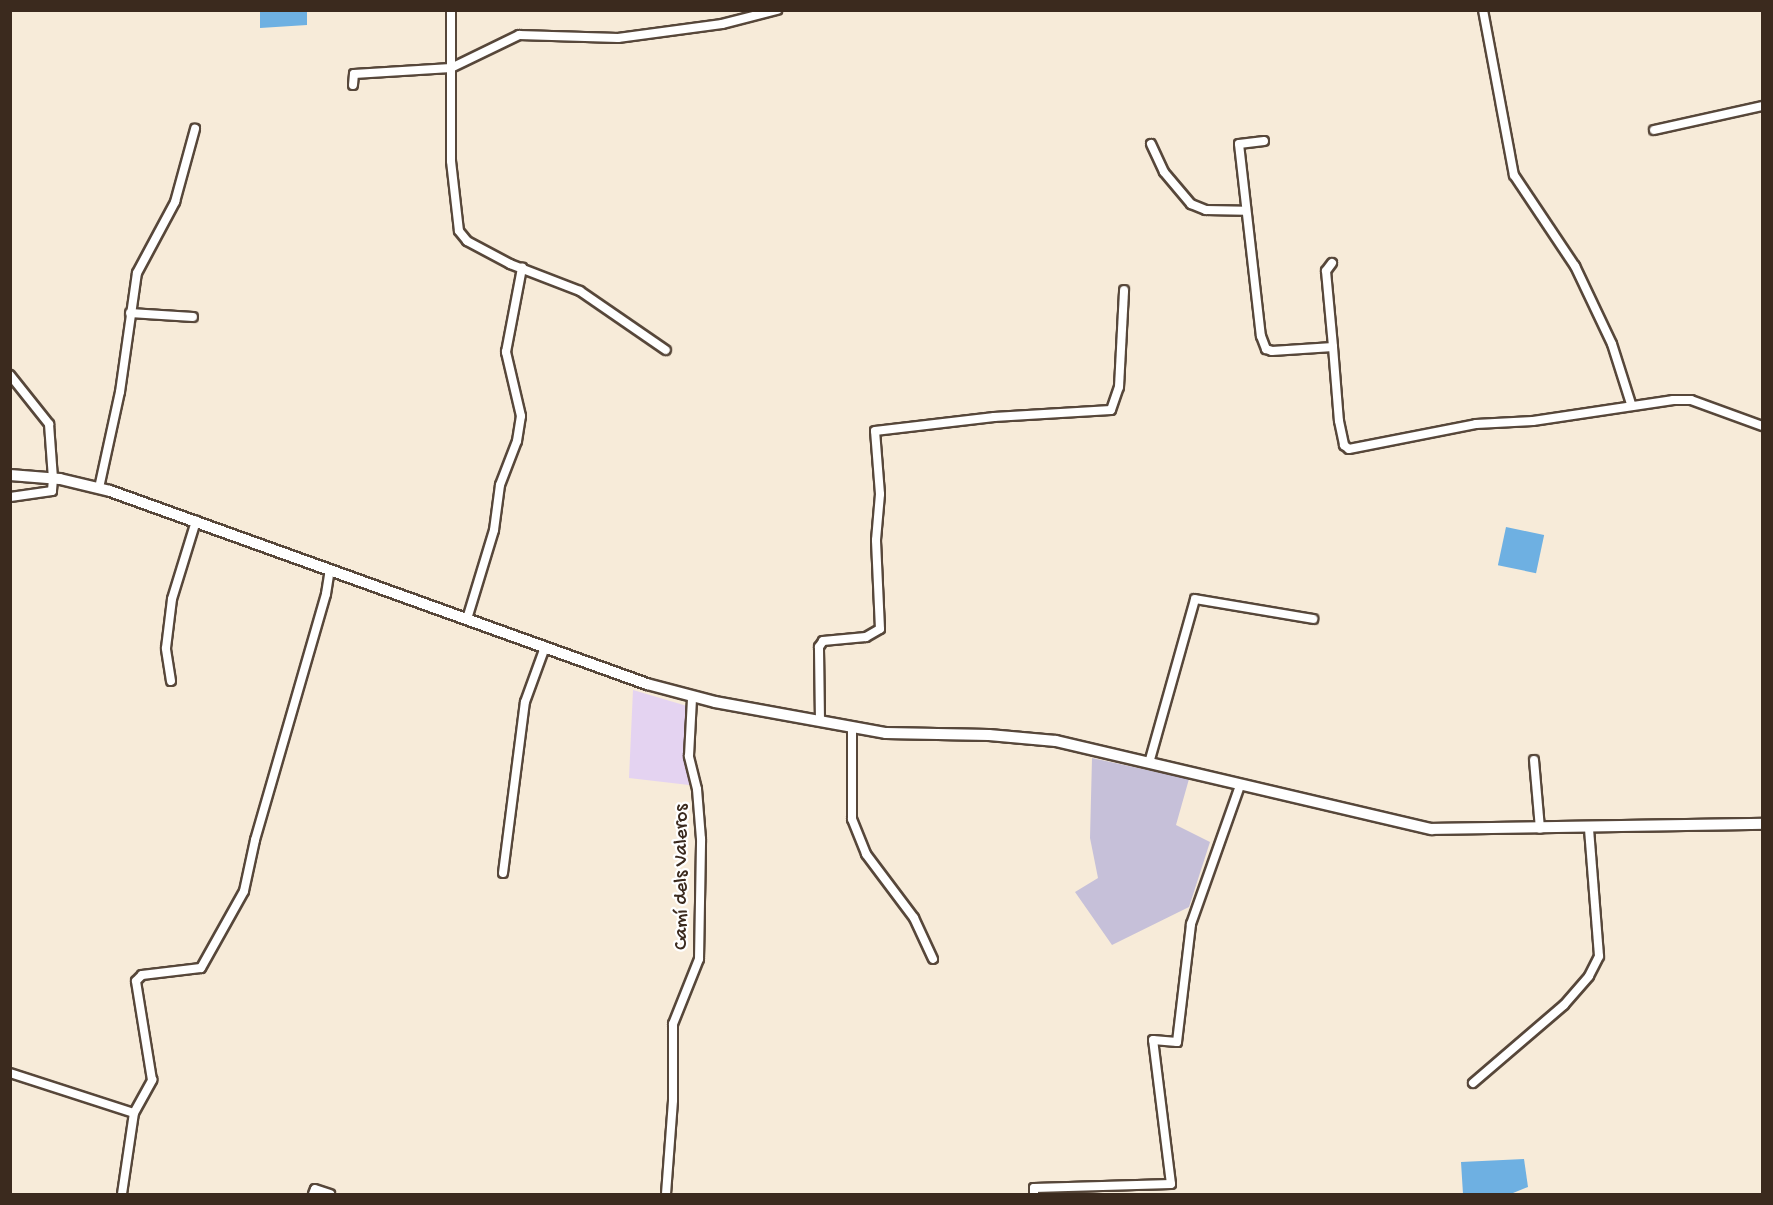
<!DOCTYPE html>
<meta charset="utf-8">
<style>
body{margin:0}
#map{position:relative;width:1773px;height:1205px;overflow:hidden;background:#f7ebd9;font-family:"Gochi Hand",sans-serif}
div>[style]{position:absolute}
.built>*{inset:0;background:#e4d3f1}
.industrial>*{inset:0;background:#c6c0d9}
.water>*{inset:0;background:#6eb0e2;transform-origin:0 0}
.roads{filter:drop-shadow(2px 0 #57473a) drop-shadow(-2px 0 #57473a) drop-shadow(0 2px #57473a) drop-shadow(0 -2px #57473a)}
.minor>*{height:8px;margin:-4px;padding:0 4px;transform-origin:4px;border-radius:4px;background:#fff}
.secondary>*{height:10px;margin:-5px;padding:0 5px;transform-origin:5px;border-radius:5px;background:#fff}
span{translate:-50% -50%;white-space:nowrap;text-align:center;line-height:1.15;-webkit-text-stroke:4.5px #fff;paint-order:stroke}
.street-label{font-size:20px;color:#3b2a1e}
.frame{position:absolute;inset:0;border:12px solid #3b2a1e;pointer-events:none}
</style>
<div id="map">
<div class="built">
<i style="clip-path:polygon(633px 690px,687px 706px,689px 785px,629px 778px)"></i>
</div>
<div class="industrial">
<i style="clip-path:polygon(1092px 758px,1189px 779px,1176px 825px,1210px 842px,1189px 907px,1112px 945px,1075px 892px,1098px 878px,1090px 838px)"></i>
</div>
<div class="water">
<i style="clip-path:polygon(260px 11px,307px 11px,307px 25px,260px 28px)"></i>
<i style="left:1506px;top:527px;width:39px;height:39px;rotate:12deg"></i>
<i style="clip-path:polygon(1524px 1159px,1528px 1187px,1513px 1193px,1463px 1194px,1461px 1162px)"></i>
</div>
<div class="roads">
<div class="minor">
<i style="left:451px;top:10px;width:151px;rotate:90deg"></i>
<i style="left:451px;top:161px;width:70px;rotate:83.5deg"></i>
<i style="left:459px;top:231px;width:13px;rotate:51deg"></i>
<i style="left:467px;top:241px;width:49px;rotate:28.1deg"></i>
<i style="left:510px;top:264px;width:75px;rotate:21.1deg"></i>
<i style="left:580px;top:291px;width:104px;rotate:34.5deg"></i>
<i style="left:1483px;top:10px;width:168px;rotate:79.4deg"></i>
<i style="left:1514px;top:175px;width:110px;rotate:56.2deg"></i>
<i style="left:1575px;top:266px;width:86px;rotate:64.6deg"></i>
<i style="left:1612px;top:344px;width:63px;rotate:72.4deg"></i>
<i style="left:353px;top:85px;width:11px;rotate:-85deg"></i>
<i style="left:354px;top:74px;width:97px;rotate:-3.5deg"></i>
<i style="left:451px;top:68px;width:76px;rotate:-25.9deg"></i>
<i style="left:519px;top:35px;width:99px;rotate:1.7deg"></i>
<i style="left:618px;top:38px;width:105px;rotate:-7.7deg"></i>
<i style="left:722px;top:24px;width:57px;rotate:-14.3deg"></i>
<i style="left:1654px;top:130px;width:111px;rotate:-12.5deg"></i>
<i style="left:1264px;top:141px;width:25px;rotate:173deg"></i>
<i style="left:1239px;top:144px;width:193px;rotate:83.5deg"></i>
<i style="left:1261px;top:336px;width:14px;rotate:69deg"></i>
<i style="left:1266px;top:349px;width:6px;rotate:18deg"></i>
<i style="left:1272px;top:351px;width:61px;rotate:-3.8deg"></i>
<i style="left:1333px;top:347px;width:74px;rotate:85.4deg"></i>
<i style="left:1339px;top:421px;width:25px;rotate:78deg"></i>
<i style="left:1344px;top:445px;width:6px;rotate:39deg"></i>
<i style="left:1349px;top:449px;width:129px;rotate:-11.1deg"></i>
<i style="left:1476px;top:424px;width:57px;rotate:-3deg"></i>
<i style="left:1533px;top:421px;width:142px;rotate:-8.5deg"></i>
<i style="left:1673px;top:400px;width:18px"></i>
<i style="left:1691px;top:400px;width:76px;rotate:20.1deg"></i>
<i style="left:1151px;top:144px;width:31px;rotate:65deg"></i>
<i style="left:1164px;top:172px;width:42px;rotate:49.8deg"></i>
<i style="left:1191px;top:204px;width:16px;rotate:22deg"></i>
<i style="left:1206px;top:210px;width:39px;rotate:1deg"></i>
<i style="left:1332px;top:263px;width:10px;rotate:127deg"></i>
<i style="left:1326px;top:271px;width:76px;rotate:84.7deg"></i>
<i style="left:130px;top:313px;width:63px;rotate:3.6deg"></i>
<i style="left:10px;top:375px;width:63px;rotate:51.5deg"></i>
<i style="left:49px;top:424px;width:55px;rotate:85.8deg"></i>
<i style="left:53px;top:479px;width:12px;rotate:95deg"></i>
<i style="left:52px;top:491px;width:42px;rotate:171.9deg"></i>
<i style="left:99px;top:488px;width:98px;rotate:-77.7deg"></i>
<i style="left:120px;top:392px;width:120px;rotate:-81.9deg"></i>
<i style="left:137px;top:273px;width:81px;rotate:-61.8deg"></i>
<i style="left:175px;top:202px;width:76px;rotate:-74.7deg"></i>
<i style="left:467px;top:619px;width:93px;rotate:-73.1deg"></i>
<i style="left:494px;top:530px;width:45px;rotate:-82.4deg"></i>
<i style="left:500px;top:485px;width:47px;rotate:-68.9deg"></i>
<i style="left:517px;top:441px;width:25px;rotate:-81deg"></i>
<i style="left:521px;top:416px;width:66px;rotate:-103.2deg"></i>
<i style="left:506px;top:352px;width:86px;rotate:-79.2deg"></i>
<i style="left:171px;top:681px;width:33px;rotate:-99deg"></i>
<i style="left:166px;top:648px;width:49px;rotate:-83deg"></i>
<i style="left:172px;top:599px;width:82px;rotate:-72.9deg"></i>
<i style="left:820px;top:721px;width:74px;rotate:-90.8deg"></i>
<i style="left:819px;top:647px;width:7px;rotate:-56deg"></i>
<i style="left:823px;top:641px;width:43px;rotate:-5.3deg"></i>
<i style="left:866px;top:637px;width:16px;rotate:-30deg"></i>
<i style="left:880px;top:629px;width:89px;rotate:-92.6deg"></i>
<i style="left:876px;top:540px;width:46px;rotate:-85deg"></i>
<i style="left:880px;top:494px;width:63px;rotate:-94.5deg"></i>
<i style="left:875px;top:431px;width:120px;rotate:-6.7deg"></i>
<i style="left:994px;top:417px;width:117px;rotate:-3.4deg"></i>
<i style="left:1111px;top:410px;width:24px;rotate:-71deg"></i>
<i style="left:1119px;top:387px;width:97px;rotate:-87deg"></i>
<i style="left:852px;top:727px;width:92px;rotate:90deg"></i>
<i style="left:852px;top:819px;width:38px;rotate:68deg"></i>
<i style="left:866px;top:854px;width:80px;rotate:53.1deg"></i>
<i style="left:914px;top:918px;width:45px;rotate:65.1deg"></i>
<i style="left:1534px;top:760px;width:69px;rotate:85deg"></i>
<i style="left:1149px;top:763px;width:170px;rotate:-74.3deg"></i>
<i style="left:1195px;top:599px;width:120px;rotate:9.6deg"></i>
<i style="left:503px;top:873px;width:172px;rotate:-82.7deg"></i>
<i style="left:525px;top:702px;width:59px;rotate:-70deg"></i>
<i style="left:10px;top:1073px;width:130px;rotate:17.9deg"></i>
<i style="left:1473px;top:1083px;width:120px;rotate:-40.6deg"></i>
<i style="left:1564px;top:1005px;width:38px;rotate:-49deg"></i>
<i style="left:1589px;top:976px;width:22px;rotate:-63deg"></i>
<i style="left:1599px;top:956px;width:128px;rotate:-94.5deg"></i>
<i style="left:122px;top:1194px;width:82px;rotate:-81.6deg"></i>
<i style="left:134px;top:1113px;width:38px;rotate:-61deg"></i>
<i style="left:152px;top:1080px;width:100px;rotate:-99.2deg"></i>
<i style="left:136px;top:981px;width:8px;rotate:-45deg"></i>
<i style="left:142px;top:975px;width:59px;rotate:-6.8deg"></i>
<i style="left:201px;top:968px;width:88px;rotate:-60.8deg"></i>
<i style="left:244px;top:891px;width:52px;rotate:-77.8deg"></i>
<i style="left:255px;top:840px;width:256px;rotate:-73.9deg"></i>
<i style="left:326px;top:594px;width:25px;rotate:-81deg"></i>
<i style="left:313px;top:1194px;width:5px;rotate:-68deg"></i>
<i style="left:315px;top:1189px;width:16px;rotate:18deg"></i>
<i style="left:666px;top:1194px;width:94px;rotate:-85.7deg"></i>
<i style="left:673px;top:1100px;width:76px;rotate:-90deg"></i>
<i style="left:673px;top:1024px;width:70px;rotate:-68.2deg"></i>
<i style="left:699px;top:959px;width:120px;rotate:-89deg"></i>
<i style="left:701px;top:839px;width:50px;rotate:-94.6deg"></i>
<i style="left:697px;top:789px;width:34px;rotate:-104deg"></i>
<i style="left:689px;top:756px;width:58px;rotate:-87deg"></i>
<i style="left:1034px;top:1194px;width:6px;rotate:-90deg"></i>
<i style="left:1034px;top:1188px;width:137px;rotate:-1.7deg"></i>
<i style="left:1171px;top:1184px;width:145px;rotate:-97.1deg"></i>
<i style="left:1153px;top:1040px;width:24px;rotate:5deg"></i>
<i style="left:1177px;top:1042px;width:119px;rotate:-83.2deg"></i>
<i style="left:1191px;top:924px;width:146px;rotate:-70.5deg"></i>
</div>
<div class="secondary">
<i style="left:10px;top:475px;width:50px;rotate:4.6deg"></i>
<i style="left:60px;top:479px;width:51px;rotate:13.5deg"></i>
<i style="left:110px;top:491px;width:571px;rotate:19.77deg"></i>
<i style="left:647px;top:684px;width:70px;rotate:14.8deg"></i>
<i style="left:715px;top:702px;width:174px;rotate:10.3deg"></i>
<i style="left:886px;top:733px;width:103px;rotate:1.1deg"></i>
<i style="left:989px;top:735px;width:67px;rotate:5.1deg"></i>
<i style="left:1056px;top:741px;width:386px;rotate:13.2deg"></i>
<i style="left:1432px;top:829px;width:330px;rotate:-0.9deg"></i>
</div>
</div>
<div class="street-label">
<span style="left:682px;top:877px;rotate:-90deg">Camí dels Valeros</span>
</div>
<div class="frame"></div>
</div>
